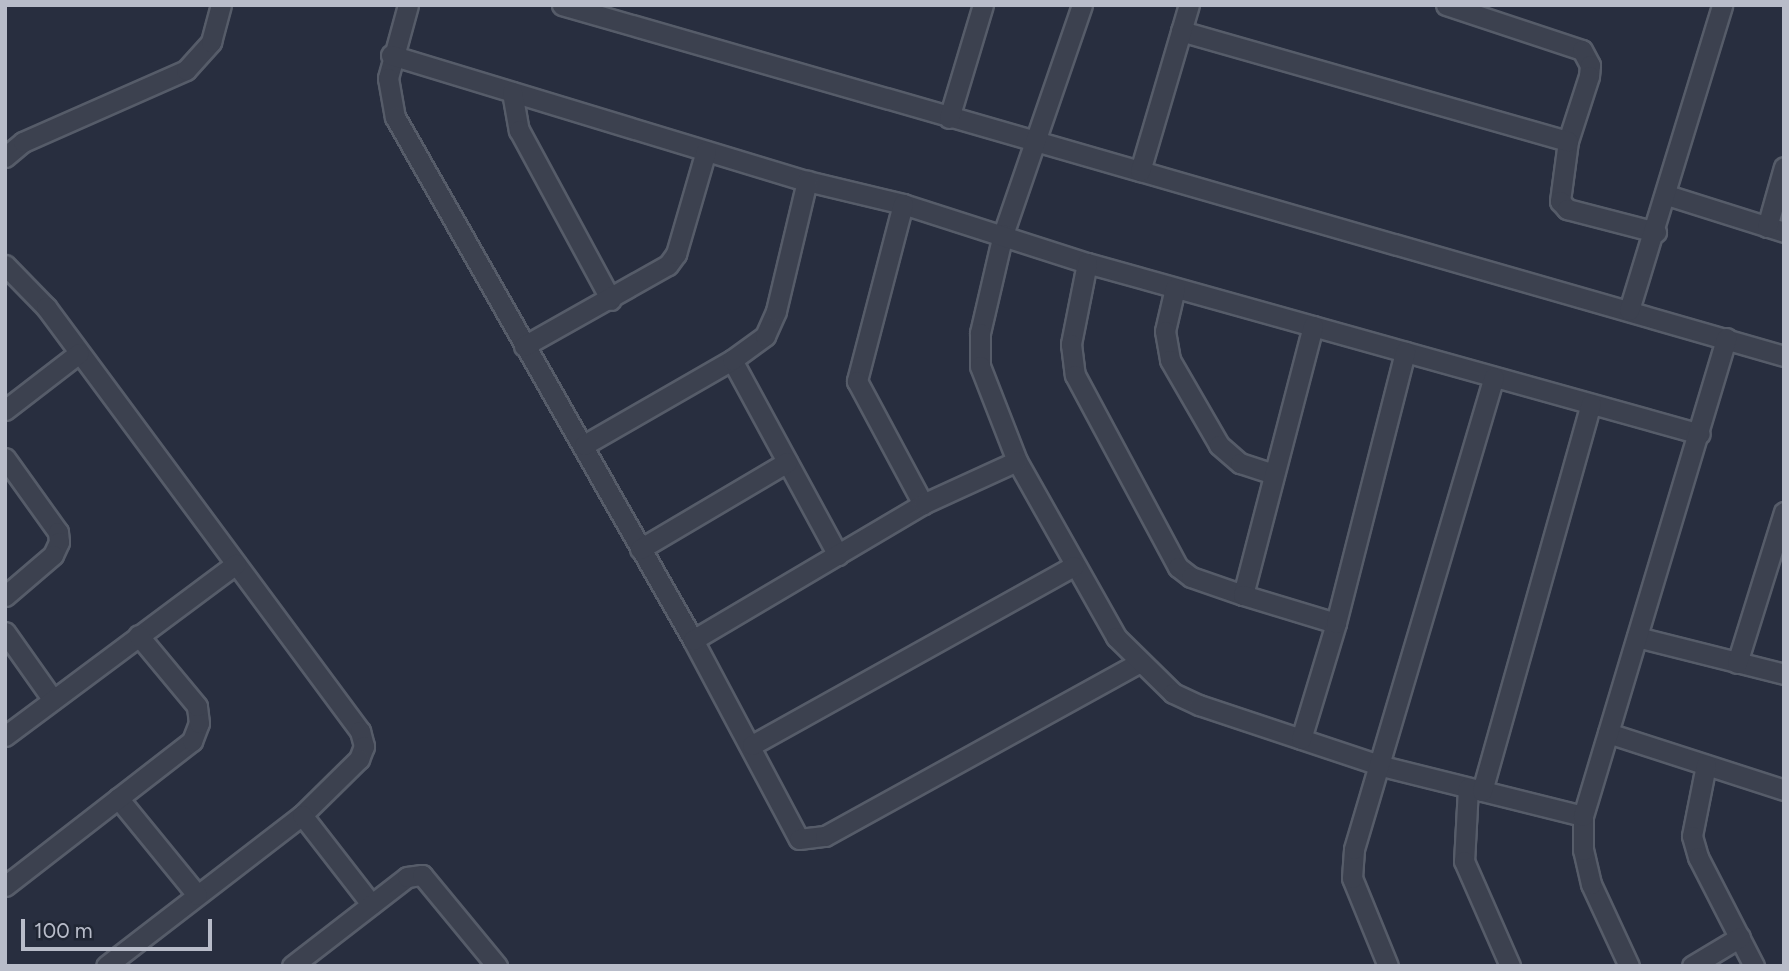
<!DOCTYPE html>
<style>
body{margin:0}
#map{position:relative;width:1789px;height:971px;overflow:hidden;background:#282e3f;font-family:Figtree,sans-serif}
div>[style]{position:absolute}
.roads{filter:drop-shadow(2px 0 #565c69) drop-shadow(-2px 0 #565c69) drop-shadow(0 2px #565c69) drop-shadow(0 -2px #565c69)}
.minor>*{height:19px;margin:-9.5px;padding:0 9.5px;transform-origin:9.5px;border-radius:9.5px;background:#3c414f}
span{translate:-50% -50%;white-space:nowrap;text-align:center;line-height:1.15;-webkit-text-stroke:7px #202634;paint-order:stroke}
.frame{position:absolute;inset:0;border:7px solid #b8bcc9;pointer-events:none}
.scale{position:absolute;left:21px;top:919px;width:191px;height:32px;box-sizing:border-box;border:4px solid #b8bcc9;border-top:0;padding-left:9px;font-size:21px;line-height:24px;white-space:nowrap;color:#b8bcc9;-webkit-text-stroke:5px #202634;paint-order:stroke}
</style>
<div id="map">
<div class="roads">
<div class="minor">
<i style="left:408px;top:5px;width:76px;rotate:105.3deg"></i>
<i style="left:388px;top:78px;width:40px;rotate:80deg"></i>
<i style="left:395px;top:117px;width:602px;rotate:60.33deg"></i>
<i style="left:693px;top:640px;width:225px;rotate:62deg"></i>
<i style="left:799px;top:839px;width:26px;rotate:-7deg"></i>
<i style="left:825px;top:836px;width:358px;rotate:-28.9deg"></i>
<i style="left:562px;top:5px;width:1271px;rotate:16.03deg"></i>
<i style="left:1082px;top:5px;width:242px;rotate:109deg"></i>
<i style="left:1003px;top:234px;width:102px;rotate:103.1deg"></i>
<i style="left:980px;top:333px;width:33px;rotate:90deg"></i>
<i style="left:980px;top:366px;width:102px;rotate:68.7deg"></i>
<i style="left:1017px;top:461px;width:202px;rotate:60.6deg"></i>
<i style="left:1116px;top:637px;width:80px;rotate:44.5deg"></i>
<i style="left:1173px;top:693px;width:29px;rotate:25deg"></i>
<i style="left:1199px;top:705px;width:193px;rotate:18.4deg"></i>
<i style="left:1382px;top:766px;width:207px;rotate:14deg"></i>
<i style="left:1446px;top:5px;width:143px;rotate:18.3deg"></i>
<i style="left:1582px;top:50px;width:17px;rotate:62deg"></i>
<i style="left:1590px;top:65px;width:11px;rotate:95deg"></i>
<i style="left:1589px;top:76px;width:68px;rotate:107.9deg"></i>
<i style="left:1568px;top:141px;width:61px;rotate:97.6deg"></i>
<i style="left:1560px;top:201px;width:11px;rotate:49deg"></i>
<i style="left:1567px;top:209px;width:92px;rotate:14.5deg"></i>
<i style="left:1181px;top:31px;width:402px;rotate:15.9deg"></i>
<i style="left:391px;top:55px;width:435px;rotate:16.9deg"></i>
<i style="left:807px;top:181px;width:99px;rotate:13.5deg"></i>
<i style="left:903px;top:204px;width:193px;rotate:17.8deg"></i>
<i style="left:1087px;top:263px;width:636px;rotate:15.59deg"></i>
<i style="left:512px;top:92px;width:39px;rotate:80deg"></i>
<i style="left:519px;top:130px;width:193px;rotate:61.6deg"></i>
<i style="left:949px;top:118px;width:118px;rotate:-73.3deg"></i>
<i style="left:5px;top:157px;width:23px;rotate:-40deg"></i>
<i style="left:23px;top:142px;width:178px;rotate:-23.8deg"></i>
<i style="left:186px;top:70px;width:38px;rotate:-48deg"></i>
<i style="left:211px;top:42px;width:38px;rotate:-75deg"></i>
<i style="left:1140px;top:171px;width:173px;rotate:-73.6deg"></i>
<i style="left:1667px;top:195px;width:123px;rotate:17.5deg"></i>
<i style="left:903px;top:204px;width:183px;rotate:104.6deg"></i>
<i style="left:857px;top:381px;width:140px;rotate:61.8deg"></i>
<i style="left:1767px;top:227px;width:62px;rotate:-74.2deg"></i>
<i style="left:1087px;top:263px;width:83px;rotate:101.2deg"></i>
<i style="left:1071px;top:344px;width:31px;rotate:83deg"></i>
<i style="left:1075px;top:375px;width:218px;rotate:61.8deg"></i>
<i style="left:1178px;top:567px;width:16px;rotate:38deg"></i>
<i style="left:1191px;top:577px;width:55px;rotate:19.1deg"></i>
<i style="left:5px;top:265px;width:59px;rotate:45.7deg"></i>
<i style="left:46px;top:307px;width:528px;rotate:53.48deg"></i>
<i style="left:360px;top:731px;width:16px;rotate:75deg"></i>
<i style="left:364px;top:746px;width:14px;rotate:111deg"></i>
<i style="left:359px;top:759px;width:80px;rotate:135.5deg"></i>
<i style="left:302px;top:815px;width:247px;rotate:142.4deg"></i>
<i style="left:1175px;top:288px;width:44px;rotate:103.1deg"></i>
<i style="left:1165px;top:331px;width:29px;rotate:80deg"></i>
<i style="left:1170px;top:360px;width:98px;rotate:60deg"></i>
<i style="left:1219px;top:445px;width:28px;rotate:41deg"></i>
<i style="left:1240px;top:463px;width:33px;rotate:18deg"></i>
<i style="left:1629px;top:310px;width:319px;rotate:-73deg"></i>
<i style="left:1313px;top:326px;width:278px;rotate:104.6deg"></i>
<i style="left:1243px;top:595px;width:97px;rotate:16.8deg"></i>
<i style="left:524px;top:346px;width:165px;rotate:-29.4deg"></i>
<i style="left:668px;top:265px;width:14px;rotate:-54deg"></i>
<i style="left:676px;top:254px;width:107px;rotate:-73.8deg"></i>
<i style="left:732px;top:360px;width:222px;rotate:61.5deg"></i>
<i style="left:5px;top:410px;width:93px;rotate:-37.6deg"></i>
<i style="left:584px;top:445px;width:171px;rotate:-29.9deg"></i>
<i style="left:732px;top:360px;width:41px;rotate:-36deg"></i>
<i style="left:765px;top:336px;width:27px;rotate:-66deg"></i>
<i style="left:776px;top:311px;width:134px;rotate:-76.6deg"></i>
<i style="left:5px;top:458px;width:91px;rotate:54.4deg"></i>
<i style="left:58px;top:532px;width:10px;rotate:84deg"></i>
<i style="left:59px;top:542px;width:14px;rotate:115deg"></i>
<i style="left:53px;top:555px;width:63px;rotate:139.5deg"></i>
<i style="left:640px;top:549px;width:171px;rotate:-30.6deg"></i>
<i style="left:5px;top:632px;width:83px;rotate:54.8deg"></i>
<i style="left:1637px;top:637px;width:152px;rotate:14.1deg"></i>
<i style="left:693px;top:640px;width:267px;rotate:-30.6deg"></i>
<i style="left:923px;top:504px;width:103px;rotate:-24.6deg"></i>
<i style="left:1737px;top:663px;width:158px;rotate:-72.7deg"></i>
<i style="left:1608px;top:733px;width:185px;rotate:17.9deg"></i>
<i style="left:5px;top:736px;width:288px;rotate:-36.7deg"></i>
<i style="left:1301px;top:739px;width:121px;rotate:-73.2deg"></i>
<i style="left:1336px;top:623px;width:280px;rotate:-75.7deg"></i>
<i style="left:752px;top:745px;width:368px;rotate:-29.1deg"></i>
<i style="left:1706px;top:765px;width:72px;rotate:101.2deg"></i>
<i style="left:1692px;top:836px;width:22px;rotate:74deg"></i>
<i style="left:1698px;top:857px;width:123px;rotate:62.8deg"></i>
<i style="left:1468px;top:788px;width:73px;rotate:93.1deg"></i>
<i style="left:1464px;top:861px;width:115px;rotate:66.3deg"></i>
<i style="left:1482px;top:791px;width:402px;rotate:-74.3deg"></i>
<i style="left:118px;top:798px;width:125px;rotate:50.8deg"></i>
<i style="left:302px;top:815px;width:113px;rotate:52.2deg"></i>
<i style="left:5px;top:886px;width:237px;rotate:-37.8deg"></i>
<i style="left:192px;top:741px;width:19px;rotate:-69deg"></i>
<i style="left:199px;top:723px;width:17px;rotate:-97deg"></i>
<i style="left:197px;top:706px;width:92px;rotate:-129.7deg"></i>
<i style="left:292px;top:966px;width:145px;rotate:-37.7deg"></i>
<i style="left:407px;top:877px;width:15px;rotate:-8deg"></i>
<i style="left:422px;top:875px;width:118px;rotate:50.5deg"></i>
<i style="left:1388px;top:966px;width:95px;rotate:-112.2deg"></i>
<i style="left:1352px;top:878px;width:29px;rotate:-86deg"></i>
<i style="left:1354px;top:849px;width:492px;rotate:-73.5deg"></i>
<i style="left:1629px;top:966px;width:90px;rotate:-114.9deg"></i>
<i style="left:1591px;top:884px;width:35px;rotate:-103deg"></i>
<i style="left:1583px;top:850px;width:34px;rotate:-90deg"></i>
<i style="left:1583px;top:816px;width:499px;rotate:-73.3deg"></i>
<i style="left:1692px;top:966px;width:56px;rotate:-31.1deg"></i>
</div>
</div>
<div class="frame"></div>
<div class="scale">100 m</div>
</div>
